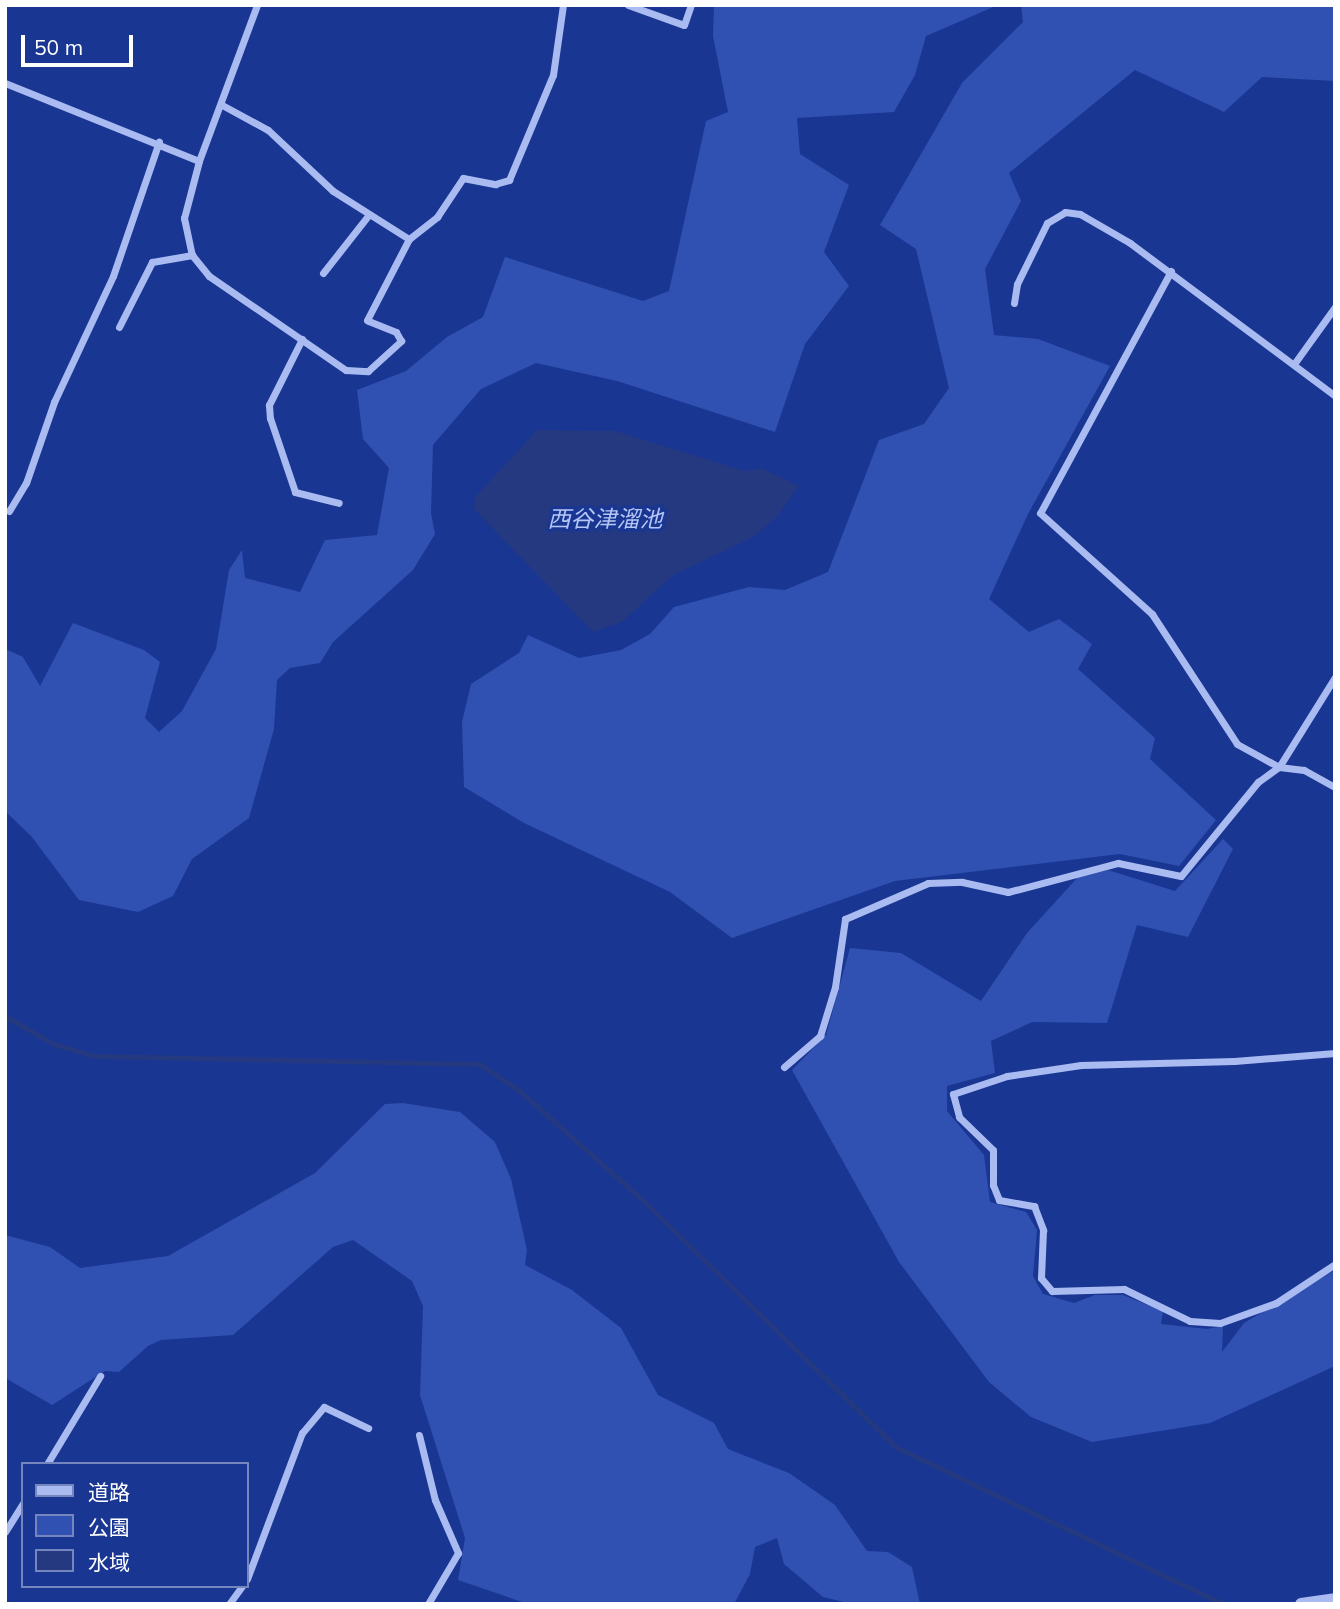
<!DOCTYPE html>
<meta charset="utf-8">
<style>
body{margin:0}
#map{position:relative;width:1340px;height:1609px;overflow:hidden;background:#193693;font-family:Mulish,"Noto Sans JP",sans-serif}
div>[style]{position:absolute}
.green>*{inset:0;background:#3050b2}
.water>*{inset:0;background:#243980}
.stream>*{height:4.5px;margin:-2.25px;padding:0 2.25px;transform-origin:2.25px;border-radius:2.25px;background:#243980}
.minor>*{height:7px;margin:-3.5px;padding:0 3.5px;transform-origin:3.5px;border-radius:3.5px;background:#a9bbf0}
.tertiary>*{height:12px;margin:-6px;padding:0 6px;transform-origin:6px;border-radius:6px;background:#a9bbf0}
span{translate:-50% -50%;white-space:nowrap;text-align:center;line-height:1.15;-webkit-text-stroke:6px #193693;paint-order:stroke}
.water-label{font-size:23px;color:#b5c6f6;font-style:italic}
.frame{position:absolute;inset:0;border:7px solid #fff;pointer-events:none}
.legend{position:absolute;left:21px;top:1462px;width:228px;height:126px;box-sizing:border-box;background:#193693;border:2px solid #7586be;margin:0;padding:9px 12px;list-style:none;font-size:21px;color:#fff}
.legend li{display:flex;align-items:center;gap:14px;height:35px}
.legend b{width:35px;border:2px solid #7586be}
.scale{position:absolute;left:21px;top:35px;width:112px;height:32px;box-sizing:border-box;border:4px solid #fff;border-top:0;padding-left:9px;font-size:21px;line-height:24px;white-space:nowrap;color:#fff;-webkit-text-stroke:5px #193693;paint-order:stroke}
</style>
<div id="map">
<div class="green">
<i style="clip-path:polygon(714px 5px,998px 5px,926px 36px,915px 75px,894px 112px,797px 118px,800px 154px,849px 185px,824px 252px,849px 286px,805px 344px,775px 432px,617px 381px,536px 363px,481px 389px,433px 445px,431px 513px,435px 534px,413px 570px,333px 642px,320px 663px,290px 668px,277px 680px,274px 729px,249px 818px,192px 859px,173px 896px,138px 912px,79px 900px,32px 837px,5px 811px,5px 649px,23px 657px,40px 686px,73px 623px,144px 650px,160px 662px,145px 718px,159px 732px,182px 711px,216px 649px,229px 570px,242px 550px,245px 578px,300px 592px,325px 540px,377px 535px,389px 468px,363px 439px,357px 390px,406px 371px,447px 337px,483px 317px,505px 257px,643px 301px,669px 291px,706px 121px,728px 112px,713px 36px)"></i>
<i style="clip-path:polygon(1021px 5px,1335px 5px,1335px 81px,1262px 77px,1224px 112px,1135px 70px,1009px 173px,1021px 201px,985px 269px,994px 335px,1038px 339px,1110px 366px,1028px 514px,989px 599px,1029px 632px,1059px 619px,1092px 644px,1078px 669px,1155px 738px,1150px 759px,1216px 820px,1179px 866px,1120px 854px,895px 881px,732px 938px,670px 892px,524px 823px,464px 787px,462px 722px,471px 684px,519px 653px,528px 635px,579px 658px,621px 650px,650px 634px,674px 607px,749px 587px,785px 590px,828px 572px,879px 440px,924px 424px,949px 388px,916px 249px,880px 225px,962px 83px,1023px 22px)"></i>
<i style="clip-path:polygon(1223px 839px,1233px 849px,1188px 937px,1137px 925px,1107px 1023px,1032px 1022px,991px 1041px,995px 1073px,947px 1086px,947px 1111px,984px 1155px,990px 1202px,1026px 1212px,1037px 1230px,1033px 1276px,1043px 1294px,1074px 1303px,1095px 1295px,1123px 1295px,1163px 1311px,1161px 1324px,1207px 1329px,1223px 1326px,1222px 1352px,1244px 1323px,1335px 1270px,1335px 1366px,1210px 1423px,1092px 1442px,1031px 1417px,989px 1382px,899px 1262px,792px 1070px,826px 1035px,850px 948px,901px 953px,981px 1001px,1027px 933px,1078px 877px,1108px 870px,1175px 891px)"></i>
<i style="clip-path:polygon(403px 1103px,460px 1112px,495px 1142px,511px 1179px,527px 1250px,525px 1265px,572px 1290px,621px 1328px,658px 1395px,714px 1423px,728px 1449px,789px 1473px,835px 1505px,867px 1551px,888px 1552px,912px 1567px,920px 1604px,852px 1604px,823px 1597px,784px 1564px,777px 1538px,755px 1547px,750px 1574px,734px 1604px,528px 1604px,458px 1580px,465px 1538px,420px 1395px,423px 1306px,412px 1281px,353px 1240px,333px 1247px,233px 1335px,161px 1340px,148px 1346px,119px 1372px,105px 1371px,52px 1405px,7px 1379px,5px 1235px,50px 1247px,80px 1268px,168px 1256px,315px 1173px,385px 1104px)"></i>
</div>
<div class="water">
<i style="clip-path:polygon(537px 430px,615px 431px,745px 471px,761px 468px,799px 486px,777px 517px,753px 537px,672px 576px,622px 622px,593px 632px,473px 508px,476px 496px)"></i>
</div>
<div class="stream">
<i style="left:5px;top:1016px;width:56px;rotate:29.7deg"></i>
<i style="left:54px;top:1044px;width:43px;rotate:16.3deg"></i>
<i style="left:95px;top:1056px;width:385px;rotate:1.2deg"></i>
<i style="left:480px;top:1064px;width:47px;rotate:33.7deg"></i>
<i style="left:519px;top:1090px;width:167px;rotate:41.6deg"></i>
<i style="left:644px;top:1201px;width:352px;rotate:44.3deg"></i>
<i style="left:896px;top:1447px;width:363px;rotate:25.6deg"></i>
</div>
<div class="minor">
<i style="left:257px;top:5px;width:166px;rotate:110.4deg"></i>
<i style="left:199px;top:161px;width:59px;rotate:104.7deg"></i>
<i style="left:184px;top:218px;width:38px;rotate:78deg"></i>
<i style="left:192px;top:255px;width:27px;rotate:51deg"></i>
<i style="left:209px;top:276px;width:166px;rotate:34.5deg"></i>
<i style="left:346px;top:370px;width:22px;rotate:3deg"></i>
<i style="left:368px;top:371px;width:45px;rotate:-42.3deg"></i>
<i style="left:401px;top:341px;width:10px;rotate:-119deg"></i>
<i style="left:396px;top:332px;width:31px;rotate:-158deg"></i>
<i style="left:367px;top:320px;width:91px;rotate:-62.6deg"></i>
<i style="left:409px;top:239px;width:36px;rotate:-38deg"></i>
<i style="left:437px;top:217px;width:47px;rotate:-56.3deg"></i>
<i style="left:463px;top:178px;width:33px;rotate:11deg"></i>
<i style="left:495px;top:184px;width:15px;rotate:-16deg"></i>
<i style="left:509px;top:180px;width:114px;rotate:-67.3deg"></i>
<i style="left:553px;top:75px;width:71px;rotate:-81.9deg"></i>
<i style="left:628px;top:5px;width:59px;rotate:19.7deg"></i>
<i style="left:684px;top:25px;width:21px;rotate:-71deg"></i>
<i style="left:5px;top:83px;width:209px;rotate:21.9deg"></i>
<i style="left:222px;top:105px;width:52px;rotate:28.5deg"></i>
<i style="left:268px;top:130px;width:89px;rotate:43.2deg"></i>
<i style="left:333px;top:191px;width:90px;rotate:32.3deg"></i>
<i style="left:1171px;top:271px;width:275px;rotate:118.4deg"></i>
<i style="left:1040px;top:513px;width:151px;rotate:42deg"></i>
<i style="left:1152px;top:614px;width:155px;rotate:56.8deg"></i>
<i style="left:1237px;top:744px;width:48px;rotate:28.7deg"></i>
<i style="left:1279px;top:767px;width:25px;rotate:7deg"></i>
<i style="left:1304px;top:770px;width:35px;rotate:29deg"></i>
<i style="left:323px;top:273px;width:71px;rotate:-51.8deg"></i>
<i style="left:1014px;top:303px;width:19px;rotate:-81deg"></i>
<i style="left:1017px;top:284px;width:68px;rotate:-63.8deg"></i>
<i style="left:1047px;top:223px;width:21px;rotate:-31deg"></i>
<i style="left:1065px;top:212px;width:15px;rotate:8deg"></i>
<i style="left:1080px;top:214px;width:58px;rotate:30.1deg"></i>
<i style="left:1130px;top:243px;width:256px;rotate:36.7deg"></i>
<i style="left:119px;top:327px;width:73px;rotate:-63.1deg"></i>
<i style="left:152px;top:262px;width:41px;rotate:-9.9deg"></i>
<i style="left:302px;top:339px;width:74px;rotate:116.6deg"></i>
<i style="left:269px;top:405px;width:13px;rotate:86deg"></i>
<i style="left:270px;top:418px;width:78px;rotate:71.3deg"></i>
<i style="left:295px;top:492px;width:45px;rotate:14deg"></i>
<i style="left:1294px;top:364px;width:70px;rotate:-54.3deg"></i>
<i style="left:9px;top:511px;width:33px;rotate:-59deg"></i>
<i style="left:26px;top:483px;width:86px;rotate:-70.9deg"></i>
<i style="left:54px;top:402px;width:139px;rotate:-64.9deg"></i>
<i style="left:113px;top:276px;width:142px;rotate:-71.1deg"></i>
<i style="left:1335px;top:1053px;width:101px;rotate:175.5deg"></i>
<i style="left:1234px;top:1061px;width:153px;rotate:178.5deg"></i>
<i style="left:1081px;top:1065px;width:75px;rotate:171.5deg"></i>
<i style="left:1007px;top:1076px;width:57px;rotate:161.6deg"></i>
<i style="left:953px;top:1094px;width:24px;rotate:75deg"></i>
<i style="left:959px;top:1117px;width:47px;rotate:44.1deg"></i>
<i style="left:993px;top:1150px;width:35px;rotate:90deg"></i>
<i style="left:993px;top:1185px;width:16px;rotate:68deg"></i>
<i style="left:999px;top:1200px;width:36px;rotate:10deg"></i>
<i style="left:1034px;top:1206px;width:26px;rotate:69deg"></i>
<i style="left:1043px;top:1230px;width:48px;rotate:92.4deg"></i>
<i style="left:1041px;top:1278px;width:17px;rotate:50deg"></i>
<i style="left:1052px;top:1291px;width:72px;rotate:-1.6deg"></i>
<i style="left:1124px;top:1289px;width:73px;rotate:25.9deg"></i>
<i style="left:1190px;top:1321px;width:30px;rotate:4deg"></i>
<i style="left:1220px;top:1323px;width:59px;rotate:-19.7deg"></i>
<i style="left:1276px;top:1303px;width:71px;rotate:-33.5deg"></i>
<i style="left:784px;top:1067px;width:48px;rotate:-40.7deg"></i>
<i style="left:820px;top:1036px;width:51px;rotate:-73deg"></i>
<i style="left:835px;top:987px;width:69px;rotate:-81.6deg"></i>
<i style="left:845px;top:919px;width:90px;rotate:-23.4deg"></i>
<i style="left:928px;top:883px;width:34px;rotate:-2deg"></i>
<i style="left:962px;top:882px;width:47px;rotate:12.3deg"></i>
<i style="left:1008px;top:892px;width:114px;rotate:-14.8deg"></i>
<i style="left:1118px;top:863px;width:64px;rotate:11.7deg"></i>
<i style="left:1181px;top:876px;width:122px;rotate:-50.7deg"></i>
<i style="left:1258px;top:782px;width:26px;rotate:-36deg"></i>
<i style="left:1279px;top:767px;width:106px;rotate:-58.1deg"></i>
<i style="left:419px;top:1435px;width:67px;rotate:76.2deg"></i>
<i style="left:435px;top:1500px;width:58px;rotate:66.5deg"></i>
<i style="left:458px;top:1553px;width:59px;rotate:120.5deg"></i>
<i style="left:47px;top:1464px;width:103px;rotate:-58.9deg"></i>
<i style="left:5px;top:1532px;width:34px;rotate:-58deg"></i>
<i style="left:247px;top:1579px;width:156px;rotate:-69.4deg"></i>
<i style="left:302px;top:1433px;width:34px;rotate:-50deg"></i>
<i style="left:324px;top:1407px;width:49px;rotate:25.5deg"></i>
<i style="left:229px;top:1604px;width:22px;rotate:-54deg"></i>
</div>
<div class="tertiary">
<i style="left:1301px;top:1604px;width:34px;rotate:-8deg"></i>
</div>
<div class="water-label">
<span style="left:605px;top:519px">西谷津溜池</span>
</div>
<div class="frame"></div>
<ul class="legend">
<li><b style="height:9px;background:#a9bbf0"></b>道路</li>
<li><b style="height:19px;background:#3050b2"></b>公園</li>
<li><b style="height:19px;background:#243980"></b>水域</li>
</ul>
<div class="scale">50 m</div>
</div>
